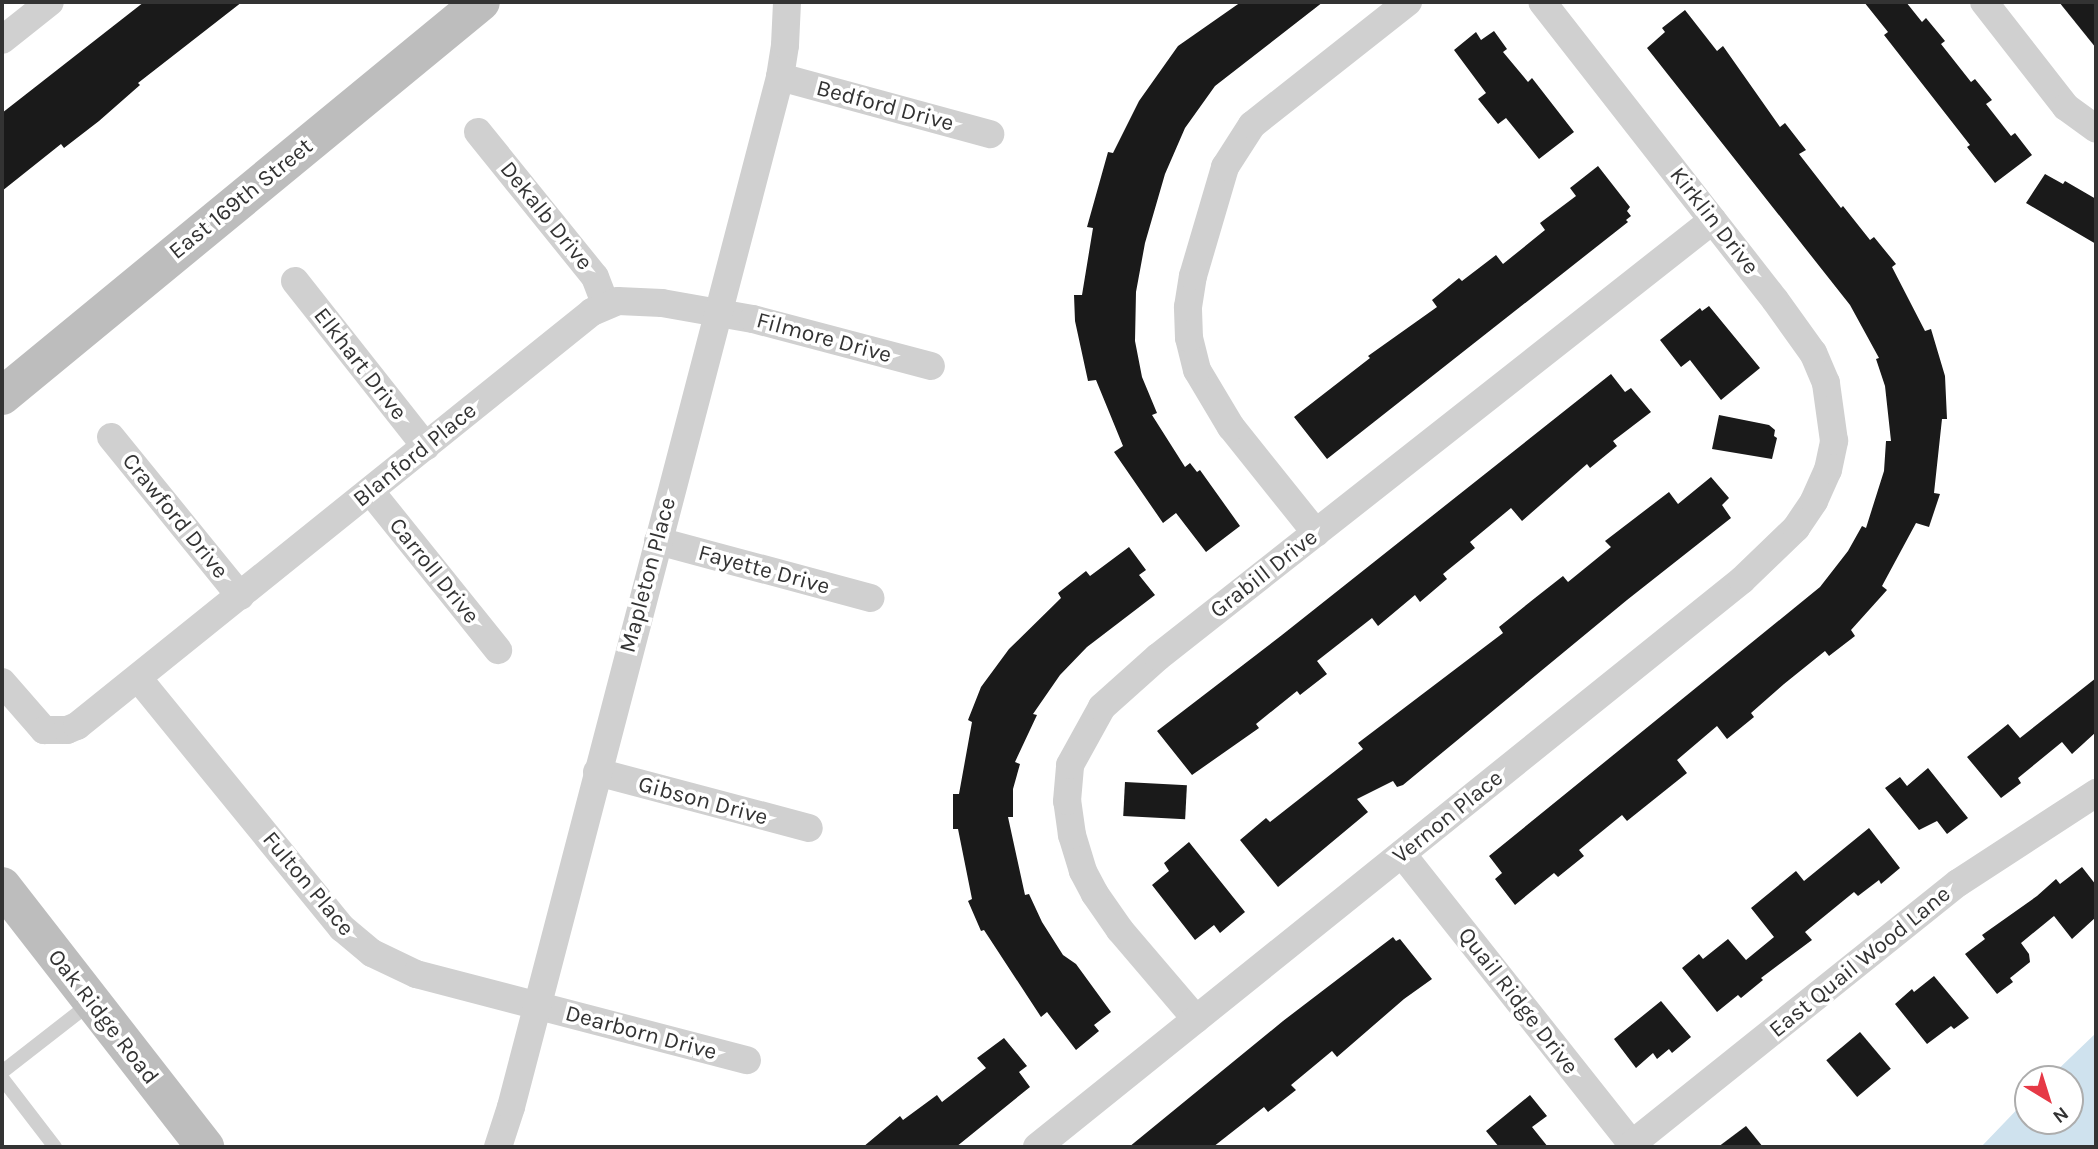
<!DOCTYPE html>
<style>
body{margin:0}
#map{position:relative;width:2098px;height:1149px;overflow:hidden;background:#fff;font-family:Karla,sans-serif}
div>[style]{position:absolute}
.water>*{inset:0;background:#cfe2ee}
.building>*{inset:0;background:#1a1a1a;transform-origin:0 0}
.lane>*{height:14px;margin:-7px;padding:0 7px;transform-origin:7px;border-radius:7px;background:#d0d0d0}
.street>*{height:28px;margin:-14px;padding:0 14px;transform-origin:14px;border-radius:14px;background:#d0d0d0}
.secondary>*{height:38px;margin:-19px;padding:0 19px;transform-origin:19px;border-radius:19px;background:#bdbdbd}
span{translate:-50% -50%;white-space:nowrap;text-align:center;line-height:1.15;-webkit-text-stroke:7px #fff;paint-order:stroke}
.street-label{font-size:23px;color:#333}
.frame{position:absolute;inset:0;border:4px solid #333;pointer-events:none}
.north{position:absolute;left:2014px;top:1065px;width:70px;height:70px;box-sizing:border-box;background:#fff;border:2px solid #adadad;border-radius:50%;rotate:142deg;font-size:19px;font-weight:700;line-height:28px;text-align:center;color:#333}
.north::after{content:'';display:block;margin:auto;width:24px;height:32px;background:#e63946;clip-path:polygon(50% 0,100% 100%,50% 72%,0 100%)}
</style>
<div id="map">
<div class="water">
<i style="clip-path:polygon(2096px 1033px,2096px 1147px,1981px 1147px,2028px 1098px,2028px 1121px,2070px 1121px,2070px 1079px,2048px 1079px)"></i>
</div>
<div class="building">
<i style="clip-path:polygon(144px 2px,242px 2px,138px 83px,140px 85px,99px 121px,64px 148px,61px 144px,2px 191px,2px 113px)"></i>
<i style="clip-path:polygon(1241px 2px,1323px 2px,1215px 86px,1185px 128px,1165px 174px,1145px 243px,1136px 292px,1135px 341px,1142px 377px,1157px 413px,1152px 415px,1185px 467px,1190px 463px,1197px 472px,1200px 470px,1240px 526px,1206px 552px,1176px 513px,1163px 523px,1114px 452px,1123px 446px,1096px 380px,1088px 381px,1075px 321px,1074px 295px,1082px 295px,1093px 228px,1087px 227px,1108px 152px,1113px 153px,1139px 101px,1178px 46px)"></i>
<i style="clip-path:polygon(1864px 2px,1906px 2px,1922px 22px,1926px 18px,1945px 41px,1941px 44px,1971px 82px,1975px 79px,1992px 100px,1986px 104px,2011px 136px,2015px 133px,2032px 155px,1995px 183px,1967px 147px,1970px 145px,1884px 35px,1888px 32px)"></i>
<i style="clip-path:polygon(2059px 2px,2096px 2px,2096px 48px)"></i>
<i style="clip-path:polygon(1685px 10px,1717px 51px,1723px 46px,1780px 127px,1785px 123px,1806px 150px,1799px 154px,1841px 208px,1843px 206px,1870px 240px,1874px 237px,1896px 264px,1892px 267px,1925px 331px,1931px 329px,1945px 376px,1947px 419px,1942px 419px,1934px 493px,1940px 494px,1929px 527px,1916px 523px,1882px 586px,1887px 590px,1851px 630px,1855px 636px,1829px 656px,1825px 651px,1784px 684px,1751px 713px,1754px 717px,1727px 739px,1717px 726px,1677px 760px,1687px 773px,1627px 821px,1622px 815px,1579px 850px,1584px 856px,1558px 877px,1554px 873px,1515px 905px,1495px 879px,1502px 873px,1489px 856px,1820px 587px,1848px 551px,1862px 526px,1866px 528px,1884px 471px,1886px 441px,1891px 441px,1885px 386px,1876px 359px,1879px 358px,1850px 305px,1647px 48px,1665px 32px,1662px 28px)"></i>
<i style="clip-path:polygon(1494px 31px,1507px 49px,1503px 52px,1528px 82px,1532px 78px,1574px 132px,1539px 159px,1506px 118px,1498px 124px,1478px 99px,1486px 93px,1454px 50px,1476px 32px,1481px 40px)"></i>
<i style="clip-path:polygon(1598px 166px,1630px 207px,1627px 211px,1631px 216px,1626px 220px,1628px 222px,1327px 459px,1294px 417px,1370px 358px,1368px 356px,1437px 307px,1432px 300px,1459px 278px,1462px 281px,1496px 255px,1503px 264px,1545px 230px,1540px 223px,1576px 196px,1570px 188px)"></i>
<i style="clip-path:polygon(2045px 174px,2063px 184px,2065px 181px,2096px 199px,2096px 244px,2026px 203px)"></i>
<i style="clip-path:polygon(1709px 306px,1760px 368px,1721px 400px,1690px 360px,1681px 367px,1660px 340px,1700px 308px,1702px 311px)"></i>
<i style="clip-path:polygon(1611px 374px,1625px 392px,1631px 388px,1651px 412px,1613px 441px,1617px 446px,1590px 468px,1587px 464px,1522px 521px,1511px 508px,1470px 542px,1475px 548px,1443px 574px,1447px 579px,1420px 602px,1415px 595px,1378px 626px,1372px 618px,1317px 661px,1327px 674px,1300px 695px,1297px 691px,1256px 724px,1259px 728px,1192px 775px,1157px 731px,1282px 635px)"></i>
<i style="clip-path:polygon(1719px 415px,1769px 425px,1775px 430px,1774px 436px,1777px 438px,1772px 459px,1712px 449px)"></i>
<i style="clip-path:polygon(1711px 477px,1729px 498px,1722px 505px,1731px 518px,1627px 600px,1403px 785px,1397px 787px,1393px 781px,1357px 799px,1368px 812px,1278px 887px,1240px 840px,1266px 818px,1270px 822px,1363px 749px,1358px 743px,1503px 633px,1499px 627px,1535px 598px,1563px 576px,1568px 582px,1611px 547px,1605px 541px,1669px 492px,1678px 504px)"></i>
<i style="clip-path:polygon(1129px 547px,1146px 570px,1139px 575px,1155px 595px,1087px 647px,1060px 675px,1033px 714px,1037px 715px,1015px 762px,1020px 764px,1013px 789px,1013px 817px,1008px 817px,1025px 895px,1029px 894px,1042px 922px,1063px 955px,1076px 964px,1111px 1012px,1094px 1025px,1099px 1031px,1076px 1050px,1047px 1012px,1041px 1017px,984px 930px,981px 931px,968px 901px,972px 899px,958px 829px,953px 829px,953px 794px,959px 794px,972px 722px,968px 720px,981px 687px,1009px 649px,1061px 598px,1058px 593px,1086px 571px,1090px 576px)"></i>
<i style="clip-path:polygon(2096px 678px,2096px 732px,2072px 754px,2062px 742px,2018px 778px,2021px 783px,2001px 798px,1967px 757px,2008px 724px,2020px 738px)"></i>
<i style="clip-path:polygon(1928px 768px,1968px 818px,1947px 834px,1937px 821px,1919px 830px,1885px 788px,1900px 777px,1907px 786px)"></i>
<i style="left:1125px;top:782px;width:62px;height:34px;rotate:3deg"></i>
<i style="clip-path:polygon(1869px 828px,1900px 868px,1881px 884px,1879px 880px,1858px 896px,1854px 892px,1805px 932px,1812px 940px,1761px 978px,1763px 980px,1741px 998px,1738px 995px,1717px 1012px,1682px 968px,1699px 954px,1703px 959px,1728px 939px,1746px 960px,1774px 937px,1751px 908px,1796px 871px,1804px 881px)"></i>
<i style="clip-path:polygon(1189px 842px,1245px 912px,1220px 933px,1214px 925px,1195px 940px,1152px 885px,1169px 871px,1164px 863px)"></i>
<i style="clip-path:polygon(2082px 867px,2096px 885px,2096px 917px,2072px 939px,2054px 916px,2021px 943px,2029px 954px,2030px 962px,2010px 978px,2013px 982px,1997px 994px,1965px 954px,1985px 939px,1982px 935px,2037px 896px,2056px 879px,2060px 884px)"></i>
<i style="clip-path:polygon(1393px 937px,1396px 941px,1400px 939px,1432px 979px,1404px 999px,1337px 1057px,1332px 1051px,1291px 1085px,1296px 1090px,1268px 1112px,1264px 1107px,1213px 1147px,1129px 1147px,1283px 1021px)"></i>
<i style="clip-path:polygon(1934px 976px,1969px 1018px,1954px 1029px,1951px 1026px,1927px 1044px,1895px 1004px,1912px 989px,1914px 992px)"></i>
<i style="clip-path:polygon(1661px 1001px,1691px 1037px,1672px 1053px,1669px 1049px,1657px 1059px,1653px 1053px,1636px 1068px,1614px 1039px)"></i>
<i style="left:1860px;top:1032px;width:48px;height:44px;rotate:50deg"></i>
<i style="clip-path:polygon(1004px 1038px,1027px 1066px,1019px 1072px,1030px 1087px,956px 1147px,863px 1147px,900px 1116px,903px 1120px,937px 1095px,942px 1102px,986px 1068px,977px 1058px)"></i>
<i style="clip-path:polygon(1530px 1095px,1547px 1116px,1532px 1127px,1548px 1147px,1499px 1147px,1486px 1131px)"></i>
<i style="clip-path:polygon(1746px 1126px,1763px 1147px,1718px 1147px)"></i>
</div>
<div class="lane">
<i style="left:2px;top:1072px;width:114px;rotate:-37.9deg"></i>
<i style="left:2px;top:1078px;width:87px;rotate:52.5deg"></i>
</div>
<div class="street">
<i style="left:1984px;top:2px;width:133px;rotate:52deg"></i>
<i style="left:2066px;top:107px;width:37px;rotate:36deg"></i>
<i style="left:2px;top:40px;width:61px;rotate:-38.4deg"></i>
<i style="left:780px;top:77px;width:218px;rotate:15.2deg"></i>
<i style="left:478px;top:132px;width:186px;rotate:51.1deg"></i>
<i style="left:595px;top:277px;width:30px;rotate:69deg"></i>
<i style="left:295px;top:281px;width:211px;rotate:51.7deg"></i>
<i style="left:111px;top:437px;width:205px;rotate:50.9deg"></i>
<i style="left:371px;top:492px;width:203px;rotate:51.2deg"></i>
<i style="left:1316px;top:533px;width:136px;rotate:-128.7deg"></i>
<i style="left:1231px;top:427px;width:66px;rotate:-120.8deg"></i>
<i style="left:1197px;top:370px;width:33px;rotate:-104deg"></i>
<i style="left:1189px;top:338px;width:31px;rotate:-92deg"></i>
<i style="left:1188px;top:307px;width:31px;rotate:-81deg"></i>
<i style="left:1193px;top:276px;width:114px;rotate:-73.6deg"></i>
<i style="left:1225px;top:167px;width:50px;rotate:-57.3deg"></i>
<i style="left:1252px;top:125px;width:199px;rotate:-38.3deg"></i>
<i style="left:658px;top:541px;width:220px;rotate:15deg"></i>
<i style="left:138px;top:678px;width:323px;rotate:50.8deg"></i>
<i style="left:342px;top:928px;width:39px;rotate:40deg"></i>
<i style="left:372px;top:953px;width:49px;rotate:25.5deg"></i>
<i style="left:416px;top:974px;width:342px;rotate:14.6deg"></i>
<i style="left:2px;top:682px;width:64px;rotate:48.8deg"></i>
<i style="left:44px;top:730px;width:23px"></i>
<i style="left:67px;top:730px;width:11px;rotate:-22deg"></i>
<i style="left:77px;top:726px;width:661px;rotate:-38.8deg"></i>
<i style="left:592px;top:312px;width:28px;rotate:-23deg"></i>
<i style="left:618px;top:301px;width:44px;rotate:2.6deg"></i>
<i style="left:662px;top:303px;width:92px;rotate:10deg"></i>
<i style="left:753px;top:319px;width:184px;rotate:14.8deg"></i>
<i style="left:597px;top:772px;width:219px;rotate:14.8deg"></i>
<i style="left:1402px;top:854px;width:374px;rotate:51.6deg"></i>
<i style="left:1196px;top:1019px;width:117px;rotate:-130.5deg"></i>
<i style="left:1120px;top:930px;width:44px;rotate:-124.8deg"></i>
<i style="left:1095px;top:894px;width:26px;rotate:-118deg"></i>
<i style="left:1083px;top:871px;width:38px;rotate:-107deg"></i>
<i style="left:1072px;top:835px;width:34px;rotate:-98deg"></i>
<i style="left:1067px;top:801px;width:36px;rotate:-85deg"></i>
<i style="left:1070px;top:765px;width:66px;rotate:-61.1deg"></i>
<i style="left:1102px;top:707px;width:75px;rotate:-41.8deg"></i>
<i style="left:1158px;top:657px;width:706px;rotate:-38.22deg"></i>
<i style="left:1632px;top:1144px;width:418px;rotate:-38.7deg"></i>
<i style="left:1958px;top:883px;width:165px;rotate:-33.1deg"></i>
<i style="left:498px;top:1147px;width:42px;rotate:-72deg"></i>
<i style="left:511px;top:1107px;width:1065px;rotate:-75.36deg"></i>
<i style="left:780px;top:77px;width:32px;rotate:-81deg"></i>
<i style="left:785px;top:45px;width:43px;rotate:-87.3deg"></i>
<i style="left:1037px;top:1147px;width:905px;rotate:-38.81deg"></i>
<i style="left:1742px;top:580px;width:75px;rotate:-43.9deg"></i>
<i style="left:1796px;top:528px;width:32px;rotate:-56deg"></i>
<i style="left:1814px;top:501px;width:34px;rotate:-66deg"></i>
<i style="left:1828px;top:470px;width:30px;rotate:-78deg"></i>
<i style="left:1834px;top:441px;width:59px;rotate:-97.9deg"></i>
<i style="left:1826px;top:383px;width:33px;rotate:-113deg"></i>
<i style="left:1813px;top:353px;width:65px;rotate:-125.6deg"></i>
<i style="left:1775px;top:300px;width:378px;rotate:-128deg"></i>
</div>
<div class="secondary">
<i style="left:2px;top:396px;width:620px;rotate:-39.44deg"></i>
<i style="left:2px;top:886px;width:331px;rotate:52.1deg"></i>
</div>
<div class="street-label">
<span style="left:885px;top:106px;rotate:15deg">Bedford Drive</span>
<span style="left:241px;top:199px;rotate:-39deg">East 169th Street</span>
<span style="left:546px;top:216px;rotate:51deg">Dekalb Drive</span>
<span style="left:1714px;top:221px;rotate:52deg">Kirklin Drive</span>
<span style="left:824px;top:338px;rotate:15deg">Filmore Drive</span>
<span style="left:360px;top:364px;rotate:52deg">Elkhart Drive</span>
<span style="left:415px;top:455px;rotate:-39deg">Blanford Place</span>
<span style="left:175px;top:516px;rotate:51deg">Crawford Drive</span>
<span style="left:764px;top:570px;rotate:15deg">Fayette Drive</span>
<span style="left:434px;top:571px;rotate:51deg">Carroll Drive</span>
<span style="left:1264px;top:574px;rotate:-38deg">Grabill Drive</span>
<span style="left:648px;top:575px;rotate:-75deg">Mapleton Place</span>
<span style="left:703px;top:801px;rotate:15deg">Gibson Drive</span>
<span style="left:1448px;top:817px;rotate:-39deg">Vernon Place</span>
<span style="left:308px;top:884px;rotate:50deg">Fulton Place</span>
<span style="left:1860px;top:962px;rotate:-39deg">East Quail Wood Lane</span>
<span style="left:1518px;top:1001px;rotate:52deg">Quail Ridge Drive</span>
<span style="left:103px;top:1017px;rotate:52deg">Oak Ridge Road</span>
<span style="left:641px;top:1033px;rotate:15deg">Dearborn Drive</span>
</div>
<div class="frame"></div>
<div class="north">N</div>
</div>
